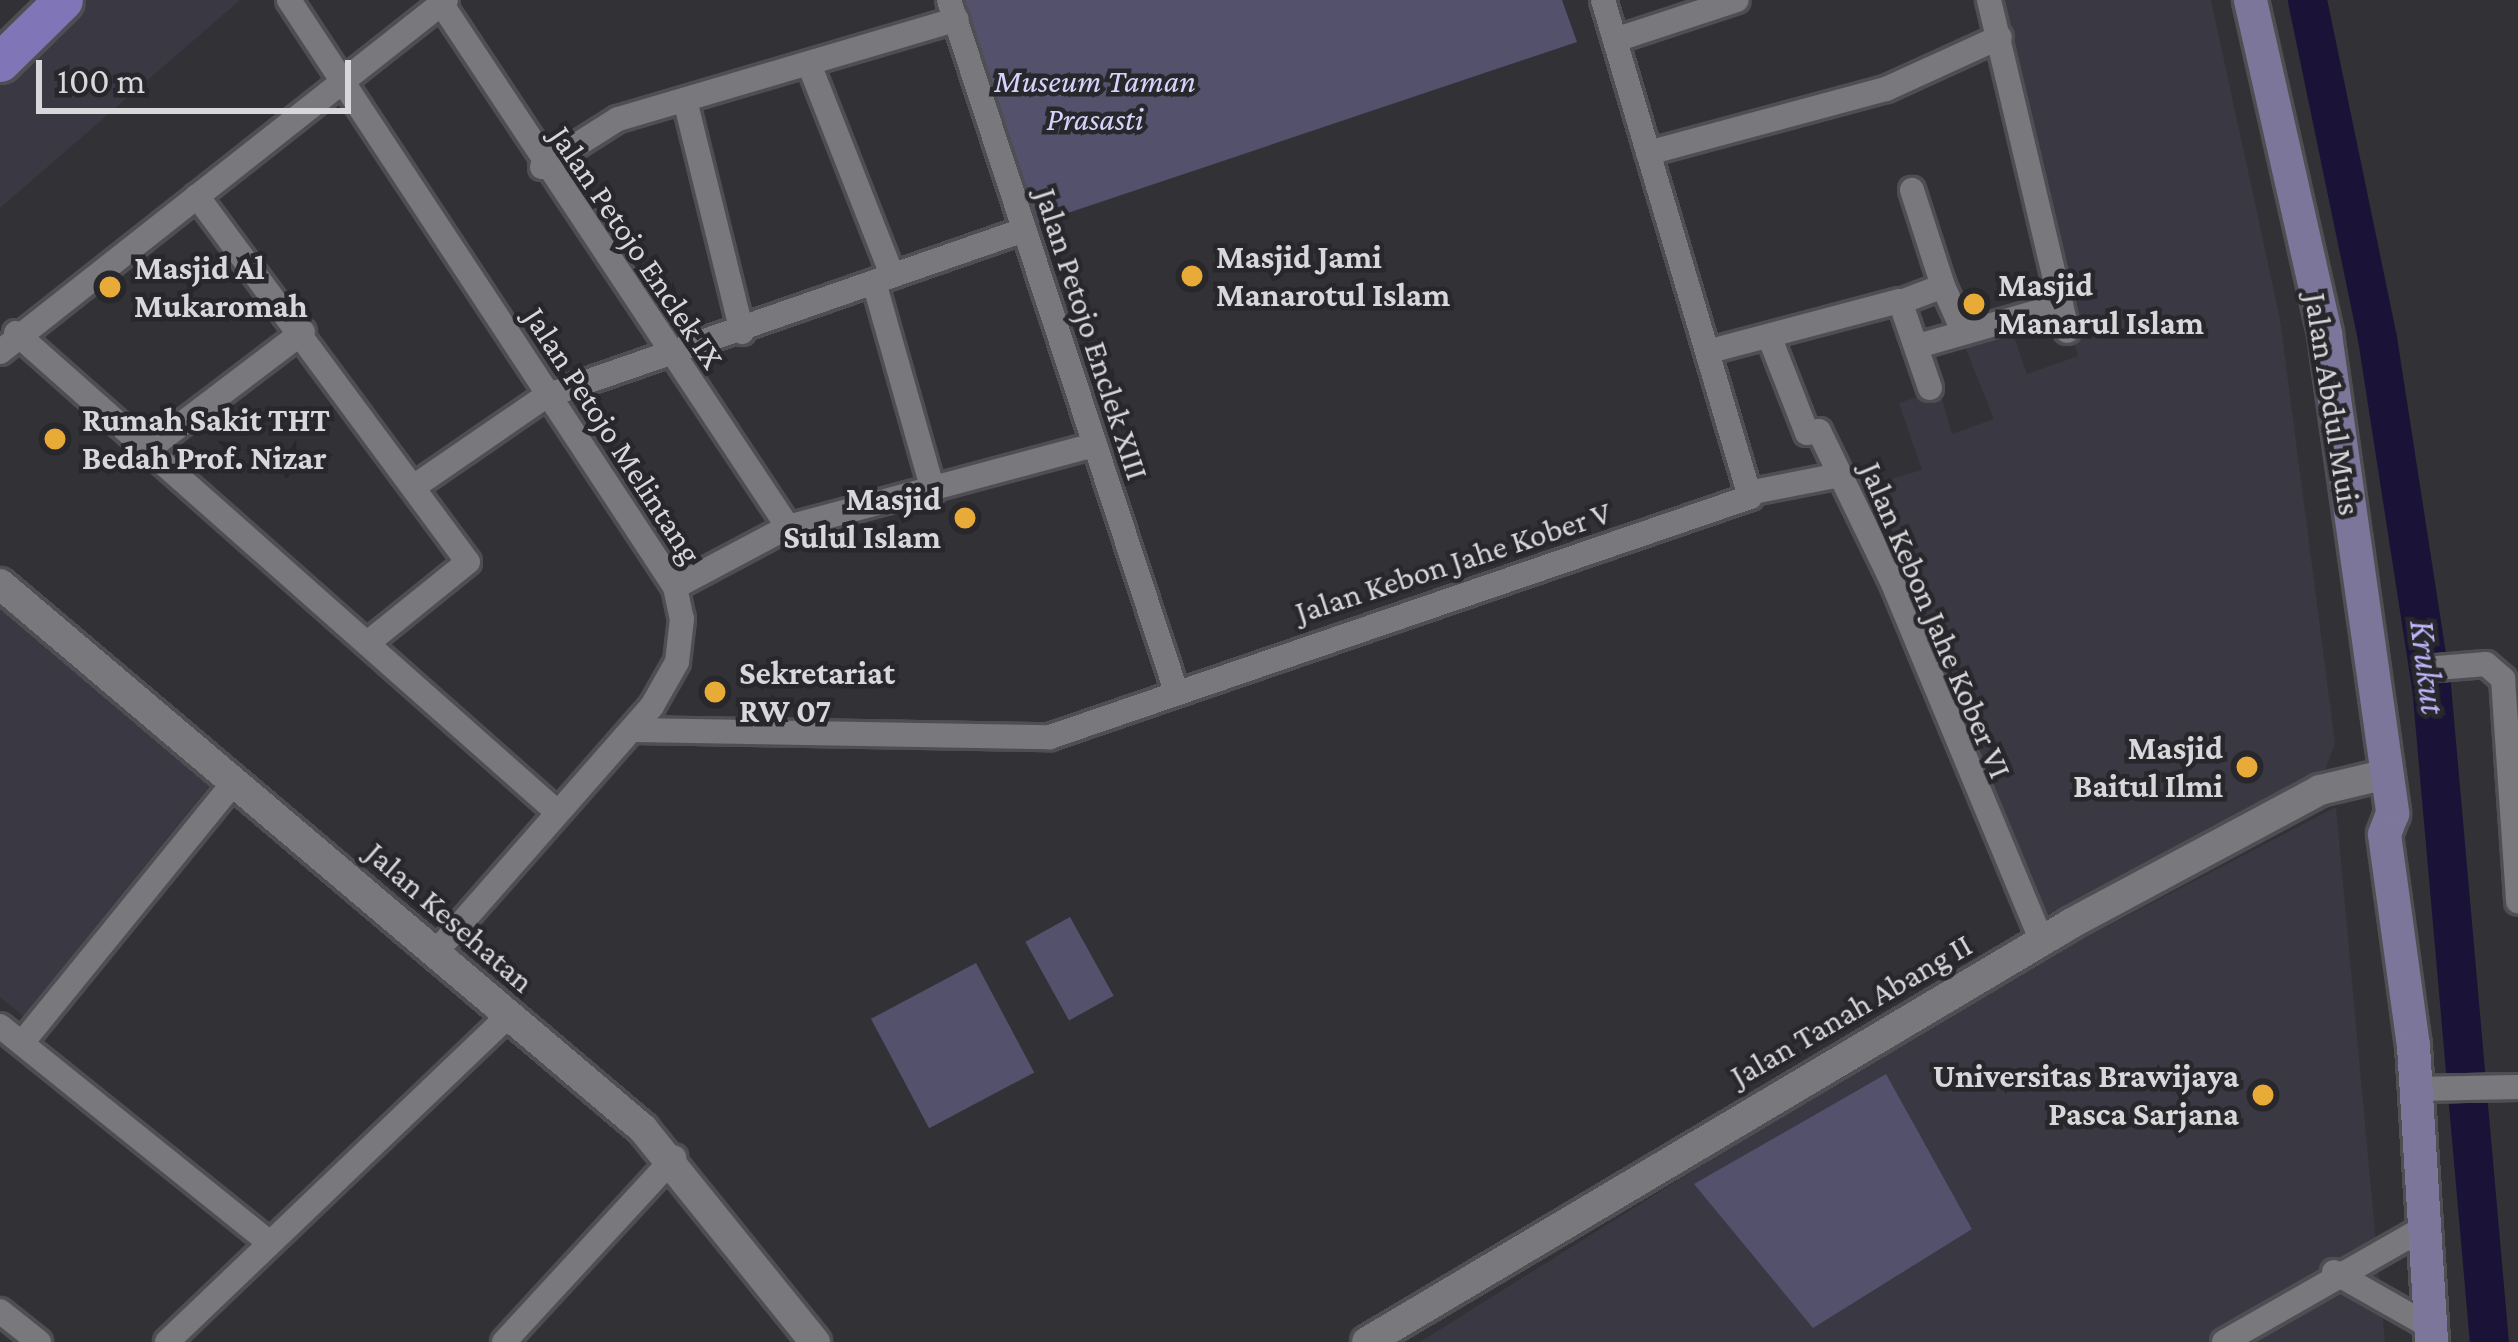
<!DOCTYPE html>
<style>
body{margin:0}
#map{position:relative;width:2518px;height:1342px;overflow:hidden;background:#323236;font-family:"Crimson Pro",serif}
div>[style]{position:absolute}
.built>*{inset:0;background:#393843}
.green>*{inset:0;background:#54516d;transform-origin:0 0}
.river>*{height:39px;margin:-19.5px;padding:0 19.5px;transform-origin:19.5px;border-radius:19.5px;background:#1a1337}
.roads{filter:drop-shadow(3px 0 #4f4e53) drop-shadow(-3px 0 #4f4e53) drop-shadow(0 3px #4f4e53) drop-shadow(0 -3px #4f4e53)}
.minor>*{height:24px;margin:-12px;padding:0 12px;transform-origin:12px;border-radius:12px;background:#78787d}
.tertiary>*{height:30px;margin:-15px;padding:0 15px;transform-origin:15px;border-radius:15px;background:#78787d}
.secondary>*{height:33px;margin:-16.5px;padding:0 16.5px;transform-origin:16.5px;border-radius:16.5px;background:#7c779a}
.primary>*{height:39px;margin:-19.5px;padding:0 19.5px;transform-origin:19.5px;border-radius:19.5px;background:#8076b7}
.dots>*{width:33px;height:33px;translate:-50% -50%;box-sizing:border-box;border:6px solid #28282c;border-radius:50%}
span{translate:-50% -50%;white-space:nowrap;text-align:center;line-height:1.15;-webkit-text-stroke:9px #28282c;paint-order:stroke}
.park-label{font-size:33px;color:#d6d3fd;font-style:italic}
.street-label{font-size:33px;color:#d8d8db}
.poi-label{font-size:33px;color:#d8d8db;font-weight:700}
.left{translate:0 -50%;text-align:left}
.right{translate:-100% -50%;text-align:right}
.water-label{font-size:36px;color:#bcb5fa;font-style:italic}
.scale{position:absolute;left:36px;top:60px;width:315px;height:54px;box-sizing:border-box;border:6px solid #d8d8db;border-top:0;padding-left:15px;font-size:36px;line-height:42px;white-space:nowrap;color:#d8d8db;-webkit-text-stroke:9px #28282c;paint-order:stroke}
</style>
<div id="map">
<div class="built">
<i style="clip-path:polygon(78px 0,240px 0,0 208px,0 78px)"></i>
<i style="clip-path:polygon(1983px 0,2211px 0,2280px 319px,2335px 743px,2325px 771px,2029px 924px,1849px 491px,1922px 470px,1899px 403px,1939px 389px,1952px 434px,1994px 419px,1965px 347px,2012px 331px,2027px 374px,2078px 356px)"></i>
<i style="clip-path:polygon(0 593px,218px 775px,23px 1016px,0 997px)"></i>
<i style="clip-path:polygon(2336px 807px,2385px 1342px,1420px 1342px,1967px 999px)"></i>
</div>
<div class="green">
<i style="clip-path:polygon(962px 0,1562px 0,1577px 42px,1029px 226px)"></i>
<i style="left:1070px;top:917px;width:90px;height:51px;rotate:61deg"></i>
<i style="left:976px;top:963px;width:124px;height:119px;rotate:62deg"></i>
<i style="clip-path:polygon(1886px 1074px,1972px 1229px,1813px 1328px,1694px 1184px)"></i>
</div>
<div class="river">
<i style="left:2307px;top:0;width:345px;rotate:78.3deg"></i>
<i style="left:2377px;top:338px;width:351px;rotate:81.2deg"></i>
<i style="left:2431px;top:685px;width:660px;rotate:84.96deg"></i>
</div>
<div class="roads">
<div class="minor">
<i style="left:289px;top:0;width:703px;rotate:56.67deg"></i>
<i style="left:675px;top:587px;width:33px;rotate:78deg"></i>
<i style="left:682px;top:619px;width:43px;rotate:96.6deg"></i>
<i style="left:677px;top:662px;width:51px;rotate:119.6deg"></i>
<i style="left:652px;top:706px;width:326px;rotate:131.3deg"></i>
<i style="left:439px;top:0;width:632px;rotate:56.49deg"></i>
<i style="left:949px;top:0;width:724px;rotate:71.82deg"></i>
<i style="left:1989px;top:0;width:340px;rotate:76.7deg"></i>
<i style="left:1615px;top:40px;width:128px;rotate:-18.2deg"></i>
<i style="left:809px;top:64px;width:227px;rotate:68.5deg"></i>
<i style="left:685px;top:100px;width:239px;rotate:76.2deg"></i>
<i style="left:1648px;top:153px;width:246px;rotate:-15.1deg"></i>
<i style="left:1886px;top:89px;width:125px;rotate:-24.5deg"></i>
<i style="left:542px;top:167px;width:90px;rotate:-32.3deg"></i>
<i style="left:618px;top:119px;width:353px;rotate:-16.4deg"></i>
<i style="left:197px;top:196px;width:455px;rotate:53.5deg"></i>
<i style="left:468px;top:562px;width:126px;rotate:141.1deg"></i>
<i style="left:874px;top:282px;width:217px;rotate:74.2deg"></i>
<i style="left:1943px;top:286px;width:51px;rotate:65.9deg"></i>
<i style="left:1901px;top:302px;width:45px;rotate:-20.9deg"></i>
<i style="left:1943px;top:286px;width:101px;rotate:-107.9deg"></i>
<i style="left:16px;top:333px;width:723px;rotate:41.52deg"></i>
<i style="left:1769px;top:336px;width:104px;rotate:68.6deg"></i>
<i style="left:1807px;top:433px;width:12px;rotate:-9deg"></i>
<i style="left:1819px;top:431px;width:165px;rotate:64.1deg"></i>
<i style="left:1891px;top:579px;width:392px;rotate:67.4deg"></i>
<i style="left:1918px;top:346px;width:149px;rotate:-16deg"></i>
<i style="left:1714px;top:350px;width:192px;rotate:-14.8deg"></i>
<i style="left:1900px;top:301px;width:92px;rotate:71deg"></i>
<i style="left:0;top:352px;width:568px;rotate:-38.28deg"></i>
<i style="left:150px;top:448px;width:192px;rotate:-37.2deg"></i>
<i style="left:415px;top:486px;width:159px;rotate:-34.5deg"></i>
<i style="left:546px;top:396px;width:503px;rotate:-19.16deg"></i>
<i style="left:1753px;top:492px;width:89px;rotate:-11.1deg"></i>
<i style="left:675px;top:587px;width:128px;rotate:-28deg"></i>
<i style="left:788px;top:527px;width:317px;rotate:-15deg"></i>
<i style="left:2437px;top:668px;width:49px;rotate:-4.7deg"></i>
<i style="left:2486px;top:664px;width:23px;rotate:41deg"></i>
<i style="left:2503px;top:679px;width:223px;rotate:86.1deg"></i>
<i style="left:633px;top:730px;width:417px;rotate:1deg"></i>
<i style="left:1050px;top:737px;width:740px;rotate:-18.92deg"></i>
<i style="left:1750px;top:497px;width:518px;rotate:-106.48deg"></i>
<i style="left:0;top:1026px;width:340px;rotate:38.8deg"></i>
<i style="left:22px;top:1043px;width:336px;rotate:-50.9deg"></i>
<i style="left:2415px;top:1089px;width:103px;rotate:-1.1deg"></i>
<i style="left:2334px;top:1272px;width:112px;rotate:29.6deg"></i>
<i style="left:0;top:1311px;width:50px;rotate:38.5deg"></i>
<i style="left:167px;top:1342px;width:473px;rotate:-43.7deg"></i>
<i style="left:504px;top:1342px;width:251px;rotate:-47.3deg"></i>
<i style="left:2224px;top:1342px;width:230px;rotate:-29.7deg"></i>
</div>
<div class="tertiary">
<i style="left:0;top:584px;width:843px;rotate:40.28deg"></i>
<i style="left:643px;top:1129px;width:274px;rotate:51.1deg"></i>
<i style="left:1367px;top:1342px;width:820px;rotate:-30.72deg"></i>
<i style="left:2072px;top:923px;width:281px;rotate:-28.2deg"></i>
<i style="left:2320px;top:790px;width:69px;rotate:-13.4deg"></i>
</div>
<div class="secondary">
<i style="left:2250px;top:0;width:342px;rotate:77.3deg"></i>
<i style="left:2325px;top:334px;width:484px;rotate:82deg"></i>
<i style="left:2392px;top:813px;width:22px;rotate:111deg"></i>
<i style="left:2384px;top:834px;width:213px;rotate:82.2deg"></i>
<i style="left:2413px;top:1045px;width:298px;rotate:86.5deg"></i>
</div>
<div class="primary">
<i style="left:0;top:62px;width:88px;rotate:-44.5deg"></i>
</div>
</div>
<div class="dots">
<i style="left:1192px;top:276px;background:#e9ab38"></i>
<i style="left:110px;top:287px;background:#e9ab38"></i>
<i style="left:1974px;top:304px;background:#e9ab38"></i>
<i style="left:55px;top:439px;background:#e9ab38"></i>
<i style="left:965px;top:518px;background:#e9ab38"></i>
<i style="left:715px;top:692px;background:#e9ab38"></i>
<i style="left:2247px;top:767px;background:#e9ab38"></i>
<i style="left:2263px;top:1095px;background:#e9ab38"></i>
</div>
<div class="park-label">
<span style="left:1095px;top:100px">Museum Taman<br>Prasasti</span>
</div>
<div class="street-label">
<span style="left:637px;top:247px;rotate:56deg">Jalan Petojo Enclek IX</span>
<span style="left:1092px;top:334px;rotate:72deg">Jalan Petojo Enclek XIII</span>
<span style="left:2333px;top:404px;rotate:81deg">Jalan Abdul Muis</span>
<span style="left:613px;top:435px;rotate:57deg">Jalan Petojo Melintang</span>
<span style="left:1453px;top:562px;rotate:-18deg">Jalan Kebon Jahe Kober V</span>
<span style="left:1936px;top:620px;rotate:67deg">Jalan Kebon Jahe Kober VI</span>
<span style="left:450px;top:917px;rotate:41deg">Jalan Kesehatan</span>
<span style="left:1851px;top:1010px;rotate:-30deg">Jalan Tanah Abang II</span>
</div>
<div class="poi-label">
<span class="left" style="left:1216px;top:276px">Masjid Jami<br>Manarotul Islam</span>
<span class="left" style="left:134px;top:287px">Masjid Al<br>Mukaromah</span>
<span class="left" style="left:1998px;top:304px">Masjid<br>Manarul Islam</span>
<span class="left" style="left:82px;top:439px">Rumah Sakit THT<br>Bedah Prof. Nizar</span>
<span class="right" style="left:941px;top:518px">Masjid<br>Sulul Islam</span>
<span class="left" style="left:739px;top:692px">Sekretariat<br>RW 07</span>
<span class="right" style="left:2223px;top:767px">Masjid<br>Baitul Ilmi</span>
<span class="right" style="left:2239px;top:1095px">Universitas Brawijaya<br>Pasca Sarjana</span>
</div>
<div class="water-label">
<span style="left:2427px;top:667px;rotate:83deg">Krukut</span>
</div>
<div class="scale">100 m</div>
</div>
